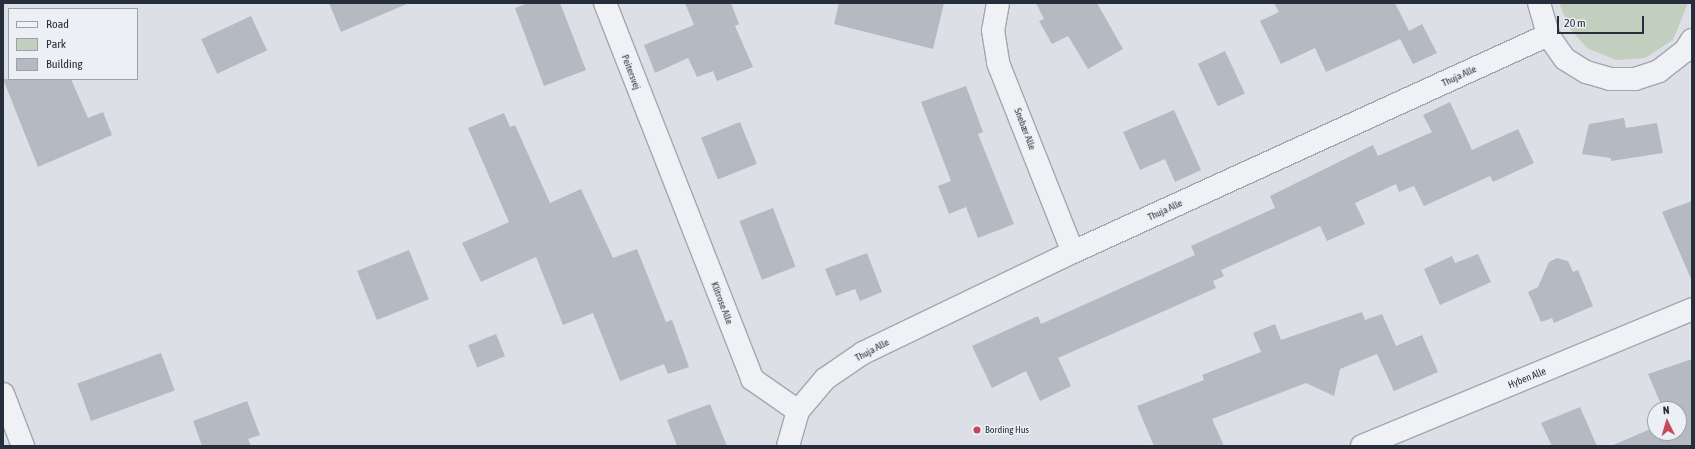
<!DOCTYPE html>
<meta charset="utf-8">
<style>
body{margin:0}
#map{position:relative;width:1695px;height:449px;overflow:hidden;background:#dce0e6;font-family:"Asap Condensed",sans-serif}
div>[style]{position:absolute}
.green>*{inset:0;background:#c2cfbe}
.building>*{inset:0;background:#b4b9c2;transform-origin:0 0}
.roads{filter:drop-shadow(1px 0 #a2a7af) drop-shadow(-1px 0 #a2a7af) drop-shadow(0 1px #a2a7af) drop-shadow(0 -1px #a2a7af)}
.minor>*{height:22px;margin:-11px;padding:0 11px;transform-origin:11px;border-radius:11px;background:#eff1f4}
.dots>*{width:11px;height:11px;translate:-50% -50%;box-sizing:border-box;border:2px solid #eceff4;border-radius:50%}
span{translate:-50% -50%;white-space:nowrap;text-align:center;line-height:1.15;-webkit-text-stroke:3px #eceff4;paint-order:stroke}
.street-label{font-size:10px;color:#272e3b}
.poi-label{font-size:10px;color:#272e3b}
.left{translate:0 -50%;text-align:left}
.frame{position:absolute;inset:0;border:4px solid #272e3b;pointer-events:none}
.legend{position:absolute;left:8px;top:8px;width:130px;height:72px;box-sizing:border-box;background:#eceff4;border:1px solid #9da2aa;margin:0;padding:5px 7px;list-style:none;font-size:12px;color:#272e3b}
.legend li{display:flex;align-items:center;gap:8px;height:20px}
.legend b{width:20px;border:1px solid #9da2aa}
.north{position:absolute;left:1647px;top:401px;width:40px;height:40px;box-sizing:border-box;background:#eceff4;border:1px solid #9da2aa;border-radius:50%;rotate:355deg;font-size:11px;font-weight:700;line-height:16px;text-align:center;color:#272e3b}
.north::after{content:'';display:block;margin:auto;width:14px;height:18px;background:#c54759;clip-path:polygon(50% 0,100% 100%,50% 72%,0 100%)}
.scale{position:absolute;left:1557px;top:16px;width:87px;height:18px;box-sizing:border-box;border:2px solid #272e3b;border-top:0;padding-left:5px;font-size:12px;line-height:14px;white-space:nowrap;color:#272e3b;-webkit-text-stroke:3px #eceff4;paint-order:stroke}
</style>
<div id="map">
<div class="green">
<i style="clip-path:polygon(1559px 3px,1688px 3px,1673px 40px,1645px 58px,1616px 60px,1587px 48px,1570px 29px)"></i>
</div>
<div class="building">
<i style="clip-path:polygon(329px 3px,409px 3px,341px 32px)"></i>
<i style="clip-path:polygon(528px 3px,560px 3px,586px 70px,544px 86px,515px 8px)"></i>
<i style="clip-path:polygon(685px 3px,731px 3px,739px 24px,735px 26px,753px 67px,717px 81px,713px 71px,697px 77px,688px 58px,655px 73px,644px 45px,694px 25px)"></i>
<i style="clip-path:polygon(839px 3px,944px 3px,933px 49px,834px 24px)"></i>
<i style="clip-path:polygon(1036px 3px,1097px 3px,1123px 49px,1088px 69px,1068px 36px,1052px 44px,1039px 21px,1044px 19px)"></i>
<i style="clip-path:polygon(1274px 3px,1395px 3px,1409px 31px,1422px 24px,1437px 53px,1413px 64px,1400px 39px,1326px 72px,1315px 48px,1281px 64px,1260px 21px,1279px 12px)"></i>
<i style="left:251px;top:16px;width:38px;height:55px;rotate:65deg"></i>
<i style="left:1225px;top:51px;width:47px;height:30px;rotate:65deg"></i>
<i style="clip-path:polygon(3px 79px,71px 79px,88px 118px,103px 112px,112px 135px,38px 167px)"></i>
<i style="clip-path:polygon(966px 86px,983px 132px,978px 134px,1014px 224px,978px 238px,966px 207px,949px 214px,938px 186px,951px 181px,921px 102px)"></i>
<i style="clip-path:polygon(1450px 102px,1472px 150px,1518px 129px,1534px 163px,1493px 182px,1490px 176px,1424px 206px,1414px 186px,1399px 192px,1396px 184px,1355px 203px,1365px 224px,1327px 241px,1320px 226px,1221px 270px,1224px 276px,1213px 281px,1216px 288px,1058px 358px,1071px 386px,1040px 401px,1026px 371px,992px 388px,972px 346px,1038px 316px,1041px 324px,1195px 255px,1191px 246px,1275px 208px,1270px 196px,1373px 145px,1378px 156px,1432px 132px,1423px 115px)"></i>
<i style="clip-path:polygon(1174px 110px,1201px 170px,1175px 182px,1165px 159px,1140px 170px,1123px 132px)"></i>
<i style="clip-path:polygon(504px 113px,510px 127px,515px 125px,550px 203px,581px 189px,613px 258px,637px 249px,666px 322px,672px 320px,689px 367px,668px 374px,664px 364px,620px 381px,593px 313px,563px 325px,536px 257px,481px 282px,462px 243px,509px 222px,468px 128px)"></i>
<i style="clip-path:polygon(1624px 118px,1626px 128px,1657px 123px,1663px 153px,1611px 161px,1611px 158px,1582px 154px,1589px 124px)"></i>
<i style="left:740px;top:122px;width:45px;height:42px;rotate:68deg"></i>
<i style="clip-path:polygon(1692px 201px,1692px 281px,1662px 212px)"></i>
<i style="left:773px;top:208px;width:63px;height:36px;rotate:69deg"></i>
<i style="left:409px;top:250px;width:53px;height:56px;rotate:68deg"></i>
<i style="clip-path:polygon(867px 253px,882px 292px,860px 301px,855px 289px,836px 296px,825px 269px)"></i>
<i style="clip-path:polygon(1478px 254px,1491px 282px,1440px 305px,1424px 269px,1452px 256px,1455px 263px)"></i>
<i style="clip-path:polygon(1557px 258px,1568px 261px,1573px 272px,1578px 270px,1593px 306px,1554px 323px,1552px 318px,1541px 322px,1528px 292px,1538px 287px,1549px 262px)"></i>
<i style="clip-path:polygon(1362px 312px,1365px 320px,1382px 314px,1396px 346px,1422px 335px,1438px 372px,1394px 391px,1377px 354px,1340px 369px,1334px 396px,1306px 383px,1212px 419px,1224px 446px,1154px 446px,1137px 406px,1204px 380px,1202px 375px,1261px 352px,1253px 333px,1275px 324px,1281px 340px)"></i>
<i style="left:496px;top:334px;width:24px;height:30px;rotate:68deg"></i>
<i style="left:161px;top:353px;width:40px;height:89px;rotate:70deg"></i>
<i style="clip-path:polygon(1692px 359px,1692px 446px,1611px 446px,1655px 427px,1655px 433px,1679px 433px,1679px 409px,1663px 409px,1648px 374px)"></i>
<i style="clip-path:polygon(247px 401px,260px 435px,248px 439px,251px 446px,202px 446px,193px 421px)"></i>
<i style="clip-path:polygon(710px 404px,727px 446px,677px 446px,667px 420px)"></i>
<i style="clip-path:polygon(1580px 407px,1597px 446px,1552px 446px,1541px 423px)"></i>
</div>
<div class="roads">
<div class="minor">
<i style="left:605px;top:3px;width:404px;rotate:68.6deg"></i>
<i style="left:752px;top:379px;width:56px;rotate:34.8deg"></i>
<i style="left:998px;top:3px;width:27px;rotate:100deg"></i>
<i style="left:993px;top:30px;width:33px;rotate:81deg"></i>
<i style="left:998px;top:63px;width:203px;rotate:68.4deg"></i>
<i style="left:1539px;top:3px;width:33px;rotate:74deg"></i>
<i style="left:1548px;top:35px;width:29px;rotate:55deg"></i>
<i style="left:1565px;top:59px;width:25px;rotate:32deg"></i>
<i style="left:1586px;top:72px;width:25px;rotate:16deg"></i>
<i style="left:1610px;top:79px;width:25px"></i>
<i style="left:1635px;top:79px;width:25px;rotate:-18deg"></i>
<i style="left:1659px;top:71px;width:33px;rotate:-38deg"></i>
<i style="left:1685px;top:51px;width:13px;rotate:-58deg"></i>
<i style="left:3px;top:394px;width:56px;rotate:69deg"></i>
<i style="left:788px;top:446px;width:36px;rotate:-74deg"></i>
<i style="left:798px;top:411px;width:42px;rotate:-49.8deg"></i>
<i style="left:825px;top:379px;width:46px;rotate:-34.4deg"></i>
<i style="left:863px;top:353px;width:233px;rotate:-25.7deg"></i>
<i style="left:1073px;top:252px;width:522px;rotate:-24.55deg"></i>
<i style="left:1362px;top:446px;width:357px;rotate:-22.5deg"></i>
</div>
</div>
<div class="dots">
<i style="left:977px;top:430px;background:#c54759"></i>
</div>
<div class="street-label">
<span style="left:631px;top:72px;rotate:69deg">Peitersvej</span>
<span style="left:1459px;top:76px;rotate:-25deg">Thuja Alle</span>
<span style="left:1025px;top:129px;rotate:69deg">Snebær Alle</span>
<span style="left:1165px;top:210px;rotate:-25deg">Thuja Alle</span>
<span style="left:722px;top:303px;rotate:69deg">Klitrose Alle</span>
<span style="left:872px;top:350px;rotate:-28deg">Thuja Alle</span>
<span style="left:1527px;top:378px;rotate:-22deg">Hyben Alle</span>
</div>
<div class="poi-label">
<span class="left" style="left:985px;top:430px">Bording Hus</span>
</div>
<div class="frame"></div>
<ul class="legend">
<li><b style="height:5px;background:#eff1f4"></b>Road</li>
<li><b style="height:11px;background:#c2cfbe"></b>Park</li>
<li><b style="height:11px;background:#b4b9c2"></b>Building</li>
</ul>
<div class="north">N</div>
<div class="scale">20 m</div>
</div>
